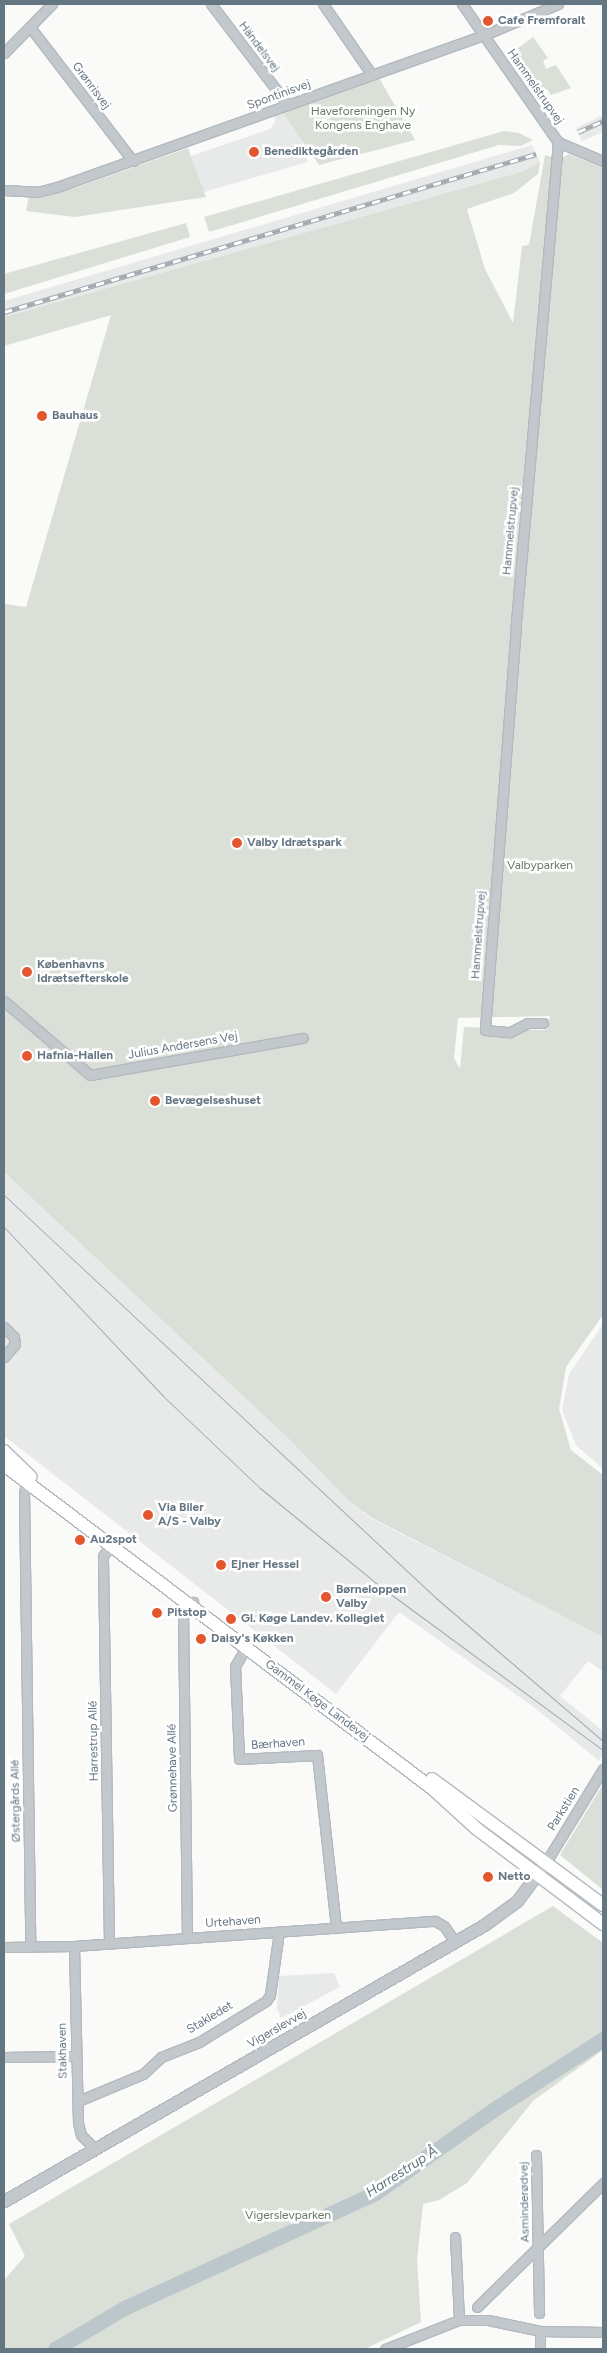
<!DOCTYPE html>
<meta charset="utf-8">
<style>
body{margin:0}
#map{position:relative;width:607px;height:2353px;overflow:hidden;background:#fafaf8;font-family:Figtree,sans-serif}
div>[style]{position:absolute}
.built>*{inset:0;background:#e8e9e9}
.green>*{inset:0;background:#dadfd7}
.river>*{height:15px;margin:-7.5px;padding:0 7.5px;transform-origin:7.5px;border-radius:7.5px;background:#bbc7cb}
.roads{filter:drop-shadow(1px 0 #b3babf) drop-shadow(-1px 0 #b3babf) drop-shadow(0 1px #b3babf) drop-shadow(0 -1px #b3babf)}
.minor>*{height:9px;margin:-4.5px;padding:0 4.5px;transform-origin:4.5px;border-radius:4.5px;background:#c3c8cc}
.tertiary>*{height:11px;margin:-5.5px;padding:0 5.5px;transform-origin:5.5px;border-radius:5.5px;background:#c3c8cc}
.secondary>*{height:12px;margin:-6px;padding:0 6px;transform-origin:6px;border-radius:6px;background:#fff}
.tram>*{height:1px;margin:-0.5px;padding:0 0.5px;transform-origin:0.5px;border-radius:0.5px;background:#a2aab0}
.rail>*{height:4.5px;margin-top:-2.25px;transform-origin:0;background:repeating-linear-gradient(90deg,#fff 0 8px,#a2aab0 0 16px);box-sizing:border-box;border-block:1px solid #a2aab0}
.dots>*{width:14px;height:14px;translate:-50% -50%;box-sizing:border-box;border:2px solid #fff;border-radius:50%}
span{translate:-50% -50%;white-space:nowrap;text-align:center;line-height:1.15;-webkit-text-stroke:5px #fff;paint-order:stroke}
.poi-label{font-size:12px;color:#657683;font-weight:700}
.left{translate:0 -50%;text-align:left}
.street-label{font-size:12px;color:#657683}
.park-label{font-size:12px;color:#687a64}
.water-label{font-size:14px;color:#60757c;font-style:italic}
.frame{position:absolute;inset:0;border:5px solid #657683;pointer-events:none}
</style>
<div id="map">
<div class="built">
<i style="clip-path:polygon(286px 109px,307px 139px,300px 147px,308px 162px,204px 192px,191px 156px,270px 129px,275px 122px,275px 114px)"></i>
<i style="clip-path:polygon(603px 115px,603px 132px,582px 141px,576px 128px)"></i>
<i style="clip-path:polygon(532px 145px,540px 162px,521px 172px,4px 317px,4px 301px)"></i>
<i style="clip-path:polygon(4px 1172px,290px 1440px,350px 1502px,374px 1520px,603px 1637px,603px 1671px,588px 1661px,560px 1696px,603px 1731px,603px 1754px,599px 1761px,535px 1708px,399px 1612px,336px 1694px,4px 1436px)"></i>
<i style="clip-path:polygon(603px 1324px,603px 1469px,576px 1445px,562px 1410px,569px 1374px)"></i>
<i style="clip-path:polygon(334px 1973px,340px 1987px,281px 2018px,277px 2009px,279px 1976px)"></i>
</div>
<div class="green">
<i style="clip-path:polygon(533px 37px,548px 58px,543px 61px,546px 69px,556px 65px,571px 88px,551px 95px,547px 89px,542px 92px,514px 51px)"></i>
<i style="clip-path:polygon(379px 78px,415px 140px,319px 165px,282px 111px)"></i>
<i style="clip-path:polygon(504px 131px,519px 133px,533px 140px,521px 146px,499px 145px,209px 232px,204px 217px)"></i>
<i style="clip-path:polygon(188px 148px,206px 197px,75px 217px,26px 211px,29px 196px,75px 188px)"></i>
<i style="clip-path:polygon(evenodd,569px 154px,603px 168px,603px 1315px,566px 1367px,559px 1409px,571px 1450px,603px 1475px,603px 1637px,374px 1519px,350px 1502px,290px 1440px,4px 1172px,4px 604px,26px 607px,111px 315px,4px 346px,4px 317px,521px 172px,540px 162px,538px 174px,514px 193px,467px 209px,485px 269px,513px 323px,522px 246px,529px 245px,545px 155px,559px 159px,569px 154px,550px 1016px,548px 1029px,543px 1030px,464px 1027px,460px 1069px,454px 1058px,458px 1018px,550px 1016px)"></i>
<i style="clip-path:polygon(186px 223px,190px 237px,4px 294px,4px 274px)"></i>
<i style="clip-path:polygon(603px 1784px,603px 1890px,560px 1855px)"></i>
<i style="clip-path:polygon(553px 1906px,603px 1943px,603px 2050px,533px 2101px,467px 2183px,439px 2200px,423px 2204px,417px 2260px,421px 2322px,365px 2349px,4px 2349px,4px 2280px,25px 2256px,9px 2224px)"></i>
</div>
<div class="river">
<i style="left:55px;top:2349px;width:80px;rotate:-30.7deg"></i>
<i style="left:124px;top:2308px;width:276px;rotate:-24.6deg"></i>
<i style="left:375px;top:2193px;width:151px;rotate:-35.1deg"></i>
<i style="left:499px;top:2106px;width:124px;rotate:-32.8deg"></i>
</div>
<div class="roads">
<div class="minor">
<i style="left:211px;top:4px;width:127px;rotate:52.7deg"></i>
<i style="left:323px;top:4px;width:86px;rotate:55.4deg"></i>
<i style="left:462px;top:4px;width:168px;rotate:55.2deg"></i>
<i style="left:558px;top:142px;width:486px;rotate:95deg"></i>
<i style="left:516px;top:626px;width:405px;rotate:94.4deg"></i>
<i style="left:485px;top:1030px;width:25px;rotate:5deg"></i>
<i style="left:510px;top:1032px;width:20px;rotate:-27deg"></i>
<i style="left:528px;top:1023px;width:15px"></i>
<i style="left:30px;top:27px;width:169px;rotate:52.5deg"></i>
<i style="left:4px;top:53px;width:69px;rotate:-45.6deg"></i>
<i style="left:558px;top:142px;width:49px;rotate:22.9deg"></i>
<i style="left:4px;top:190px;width:33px;rotate:3deg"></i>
<i style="left:37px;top:192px;width:21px;rotate:-14deg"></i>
<i style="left:57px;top:187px;width:453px;rotate:-19.6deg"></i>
<i style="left:484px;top:35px;width:80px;rotate:-22.7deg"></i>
<i style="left:4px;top:1001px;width:113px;rotate:40.7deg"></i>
<i style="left:90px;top:1075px;width:216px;rotate:-9.9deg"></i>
<i style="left:4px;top:1327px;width:14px;rotate:45deg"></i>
<i style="left:14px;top:1337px;width:7px;rotate:82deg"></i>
<i style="left:15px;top:1344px;width:17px;rotate:130deg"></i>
<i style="left:29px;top:1479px;width:14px;rotate:111deg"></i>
<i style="left:24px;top:1492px;width:455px;rotate:89.2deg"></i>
<i style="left:245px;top:1649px;width:20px;rotate:120deg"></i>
<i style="left:235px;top:1666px;width:93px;rotate:87.5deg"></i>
<i style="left:239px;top:1759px;width:78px;rotate:-2.9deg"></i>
<i style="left:317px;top:1755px;width:174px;rotate:83.7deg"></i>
<i style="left:546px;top:1862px;width:109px;rotate:-58.5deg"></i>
<i style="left:187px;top:1938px;width:324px;rotate:-90.7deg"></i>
<i style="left:183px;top:1614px;width:16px;rotate:-50deg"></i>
<i style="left:109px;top:1943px;width:387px;rotate:-90.9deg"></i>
<i style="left:103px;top:1556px;width:17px;rotate:-54deg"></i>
<i style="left:74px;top:1946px;width:177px;rotate:88.7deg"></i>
<i style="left:78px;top:2123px;width:12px;rotate:76deg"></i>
<i style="left:81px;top:2135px;width:20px;rotate:45deg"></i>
<i style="left:4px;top:1947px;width:70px;rotate:-0.8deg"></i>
<i style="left:74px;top:1946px;width:362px;rotate:-4deg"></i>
<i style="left:435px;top:1921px;width:10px;rotate:29deg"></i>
<i style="left:444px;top:1926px;width:19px;rotate:55deg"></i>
<i style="left:4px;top:2057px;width:71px;rotate:-0.8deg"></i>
<i style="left:78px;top:2101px;width:70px;rotate:-22.6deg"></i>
<i style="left:143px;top:2074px;width:25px;rotate:-43deg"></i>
<i style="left:161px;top:2057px;width:41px;rotate:-21.5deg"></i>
<i style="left:199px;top:2042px;width:79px;rotate:-31.5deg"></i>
<i style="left:266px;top:2001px;width:7px;rotate:-56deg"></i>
<i style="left:270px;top:1995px;width:64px;rotate:-81.9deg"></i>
<i style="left:536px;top:2155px;width:158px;rotate:88.9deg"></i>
<i style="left:455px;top:2237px;width:83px;rotate:87.2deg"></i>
<i style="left:477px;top:2307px;width:177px;rotate:-44.5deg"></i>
<i style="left:540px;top:2331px;width:18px;rotate:90deg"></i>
<i style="left:385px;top:2349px;width:79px;rotate:-21.4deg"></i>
<i style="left:459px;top:2320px;width:29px"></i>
<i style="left:488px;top:2320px;width:53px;rotate:11.9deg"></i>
<i style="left:540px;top:2331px;width:63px;rotate:0.9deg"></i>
</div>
<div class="tertiary">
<i style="left:4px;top:2201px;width:554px;rotate:-29.9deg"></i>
<i style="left:484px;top:1925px;width:41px;rotate:-36deg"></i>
<i style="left:517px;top:1901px;width:49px;rotate:-53.4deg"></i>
</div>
<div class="secondary">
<i style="left:4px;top:1451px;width:37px;rotate:44deg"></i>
<i style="left:4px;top:1465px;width:538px;rotate:37.06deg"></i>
<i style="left:433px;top:1789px;width:59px;rotate:42.3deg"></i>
<i style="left:477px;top:1829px;width:158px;rotate:37deg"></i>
<i style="left:432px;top:1779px;width:212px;rotate:36.4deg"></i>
</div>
</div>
<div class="tram">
<i style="left:4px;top:1195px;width:591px;rotate:43.01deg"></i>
<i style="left:436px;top:1598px;width:220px;rotate:40.6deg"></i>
<i style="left:4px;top:1227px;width:232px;rotate:46.7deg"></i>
<i style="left:163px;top:1396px;width:134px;rotate:43.5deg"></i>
<i style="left:260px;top:1488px;width:156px;rotate:39.3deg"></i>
<i style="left:381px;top:1587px;width:275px;rotate:36.3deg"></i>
</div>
<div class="rail">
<i style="left:578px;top:132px;width:27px;rotate:-24deg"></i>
<i style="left:4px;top:312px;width:555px;rotate:-16.54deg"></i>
</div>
<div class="dots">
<i style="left:488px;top:21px;background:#e4572e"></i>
<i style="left:254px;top:152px;background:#e4572e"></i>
<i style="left:42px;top:416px;background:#e4572e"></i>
<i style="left:237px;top:843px;background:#e4572e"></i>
<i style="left:27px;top:972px;background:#e4572e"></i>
<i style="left:27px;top:1056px;background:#e4572e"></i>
<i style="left:155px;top:1101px;background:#e4572e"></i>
<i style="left:148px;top:1515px;background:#e4572e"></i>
<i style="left:80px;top:1540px;background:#e4572e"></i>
<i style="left:221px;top:1565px;background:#e4572e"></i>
<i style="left:326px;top:1597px;background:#e4572e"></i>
<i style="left:157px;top:1613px;background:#e4572e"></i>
<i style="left:231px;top:1619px;background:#e4572e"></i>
<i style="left:201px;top:1639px;background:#e4572e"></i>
<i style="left:488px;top:1877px;background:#e4572e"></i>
</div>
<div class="poi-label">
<span class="left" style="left:498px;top:21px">Cafe Fremforalt</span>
<span class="left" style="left:264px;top:152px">Benediktegården</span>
<span class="left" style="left:52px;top:416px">Bauhaus</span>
<span class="left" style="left:247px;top:843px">Valby Idrætspark</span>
<span class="left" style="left:37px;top:972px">Københavns<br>Idrætsefterskole</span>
<span class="left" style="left:37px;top:1056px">Hafnia-Hallen</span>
<span class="left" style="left:165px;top:1101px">Bevægelseshuset</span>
<span class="left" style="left:158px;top:1515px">Via Biler<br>A/S - Valby</span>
<span class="left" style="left:90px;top:1540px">Au2spot</span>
<span class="left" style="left:231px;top:1565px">Ejner Hessel</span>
<span class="left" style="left:336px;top:1597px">Børneloppen<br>Valby</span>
<span class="left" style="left:167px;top:1613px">Pitstop</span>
<span class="left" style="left:241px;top:1619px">Gl. Køge Landev. Kollegiet</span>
<span class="left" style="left:211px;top:1639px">Daisy's Køkken</span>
<span class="left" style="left:498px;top:1877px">Netto</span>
</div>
<div class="street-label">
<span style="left:259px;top:47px;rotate:53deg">Händelsvej</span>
<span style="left:91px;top:86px;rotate:53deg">Grønrisvej</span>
<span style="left:535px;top:87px;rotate:55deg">Hammelstrupvej</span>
<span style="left:279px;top:95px;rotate:-20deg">Spontinisvej</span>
<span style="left:511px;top:531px;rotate:-85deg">Hammelstrupvej</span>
<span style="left:479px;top:935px;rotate:-86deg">Hammelstrupvej</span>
<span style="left:183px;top:1046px;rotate:-10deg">Julius Andersens Vej</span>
<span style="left:317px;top:1701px;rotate:37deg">Gammel Køge Landevej</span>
<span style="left:94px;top:1741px;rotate:-91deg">Harrestrup Allé</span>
<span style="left:278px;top:1744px;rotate:-4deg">Bærhaven</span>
<span style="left:173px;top:1768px;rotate:-91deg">Grønnehave Allé</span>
<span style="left:16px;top:1801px;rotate:-91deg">Østergårds Allé</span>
<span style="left:564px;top:1809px;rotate:-58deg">Parkstien</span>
<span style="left:233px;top:1922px;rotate:-4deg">Urtehaven</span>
<span style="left:210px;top:2018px;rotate:-31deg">Stakledet</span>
<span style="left:277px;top:2029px;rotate:-30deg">Vigerslevvej</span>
<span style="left:63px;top:2051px;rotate:-91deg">Stakhaven</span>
<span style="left:525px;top:2202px;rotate:-91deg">Asminderødvej</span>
</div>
<div class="park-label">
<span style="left:363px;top:119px">Haveforeningen Ny<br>Kongens Enghave</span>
<span style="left:540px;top:866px">Valbyparken</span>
<span style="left:288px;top:2216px">Vigerslevparken</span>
</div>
<div class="water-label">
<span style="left:402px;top:2172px;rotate:-33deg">Harrestrup Å</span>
</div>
<div class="frame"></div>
</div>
